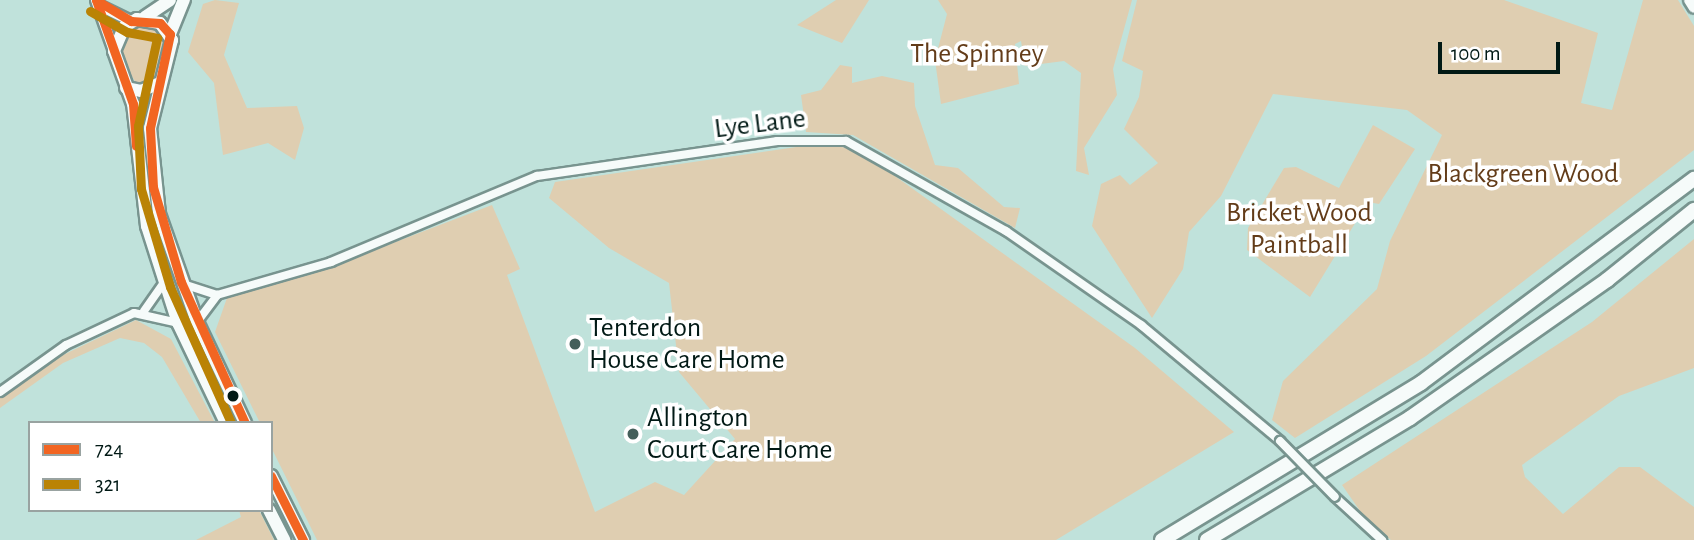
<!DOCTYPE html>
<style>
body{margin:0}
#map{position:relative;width:1694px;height:540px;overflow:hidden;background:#c0e2db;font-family:"Alegreya Sans",sans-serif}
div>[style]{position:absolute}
.green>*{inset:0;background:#dfceb1}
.roads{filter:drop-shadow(2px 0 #78948f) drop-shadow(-2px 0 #78948f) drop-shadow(0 2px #78948f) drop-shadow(0 -2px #78948f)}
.minor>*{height:8px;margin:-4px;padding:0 4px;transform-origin:4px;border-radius:4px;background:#f6fbfa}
.tertiary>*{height:10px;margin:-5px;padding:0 5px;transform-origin:5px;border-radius:5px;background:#f6fbfa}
.secondary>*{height:10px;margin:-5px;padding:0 5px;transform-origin:5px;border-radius:5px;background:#f6fbfa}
.trunk>*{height:12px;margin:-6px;padding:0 6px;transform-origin:6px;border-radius:6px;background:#f6fbfa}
.motorway>*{height:14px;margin:-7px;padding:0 7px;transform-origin:7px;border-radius:7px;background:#f6fbfa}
.bridges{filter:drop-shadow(2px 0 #78948f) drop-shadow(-2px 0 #78948f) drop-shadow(0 2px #78948f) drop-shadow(0 -2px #78948f)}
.minor-bridge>*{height:8px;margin:-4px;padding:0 4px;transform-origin:4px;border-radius:4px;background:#f6fbfa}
.bus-1>*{height:9px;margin:-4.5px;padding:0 4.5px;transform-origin:4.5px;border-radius:4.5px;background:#f26522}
.bus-2>*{height:9px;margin:-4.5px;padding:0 4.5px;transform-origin:4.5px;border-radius:4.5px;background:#ba8305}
.dots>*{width:19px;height:19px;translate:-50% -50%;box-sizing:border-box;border:4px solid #fff;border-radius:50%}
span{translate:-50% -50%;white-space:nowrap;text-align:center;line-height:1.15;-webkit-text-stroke:7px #fff;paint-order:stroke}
.park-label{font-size:28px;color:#633c19}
.street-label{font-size:28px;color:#011915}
.poi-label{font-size:28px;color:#011915}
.left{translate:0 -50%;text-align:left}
.legend{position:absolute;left:28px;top:421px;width:245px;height:91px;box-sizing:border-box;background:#fff;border:2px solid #99a3a1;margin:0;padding:9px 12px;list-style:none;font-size:21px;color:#011915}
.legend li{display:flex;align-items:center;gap:14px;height:35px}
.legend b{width:35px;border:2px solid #99a3a1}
.scale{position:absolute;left:1438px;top:42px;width:122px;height:32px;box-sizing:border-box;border:4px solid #011915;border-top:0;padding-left:9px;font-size:21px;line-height:24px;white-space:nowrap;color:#011915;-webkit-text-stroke:5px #fff;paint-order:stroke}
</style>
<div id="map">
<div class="green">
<i style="clip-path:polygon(215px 0,239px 3px,224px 55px,247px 108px,297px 106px,304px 128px,295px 160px,268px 143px,223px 155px,214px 83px,188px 52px,203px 4px)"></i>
<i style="clip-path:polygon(836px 0,869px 0,842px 43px,797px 25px)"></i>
<i style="clip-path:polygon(938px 0,1132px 0,1113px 69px,1117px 95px,1084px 148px,1089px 175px,1076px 171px,1081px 73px,1064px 61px,1025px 66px,1021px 41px,1015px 44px,1019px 84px,941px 104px,935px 60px,947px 14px)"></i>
<i style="clip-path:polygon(1137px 0,1504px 0,1598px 33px,1581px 103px,1612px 110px,1643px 0,1678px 0,1694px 26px,1694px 150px,1426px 356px,1295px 438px,1272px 420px,1283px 381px,1377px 289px,1390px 241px,1442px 135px,1407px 110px,1273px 94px,1221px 196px,1189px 232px,1183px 269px,1152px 318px,1092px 226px,1101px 184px,1120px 175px,1130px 185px,1158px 163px,1124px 129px,1139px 97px,1143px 71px,1122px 61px)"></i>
<i style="clip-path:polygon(139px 25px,157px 27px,165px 40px,155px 76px,137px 85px,122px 59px,124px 39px)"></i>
<i style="clip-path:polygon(840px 65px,852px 67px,852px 83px,882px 76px,914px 83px,915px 106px,935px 165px,958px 168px,1004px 207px,1020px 208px,1015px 228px,853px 135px,806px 132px,801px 95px,821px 90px)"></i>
<i style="clip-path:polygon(1373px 125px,1415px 149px,1379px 204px,1368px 202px,1310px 297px,1247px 250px,1248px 228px,1284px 168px,1296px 167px,1339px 188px)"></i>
<i style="clip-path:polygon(824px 143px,860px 151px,1135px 348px,1234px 432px,1056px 540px,317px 540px,271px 447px,271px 423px,260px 423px,215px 332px,228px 295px,312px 274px,492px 205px,520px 269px,507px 275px,595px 512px,655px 482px,684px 495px,735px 439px,679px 372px,669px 283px,609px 248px,549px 198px,555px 182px)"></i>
<i style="clip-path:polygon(1694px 239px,1694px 368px,1619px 396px,1522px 465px,1525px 477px,1563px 514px,1619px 467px,1640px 467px,1694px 507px,1694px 540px,1391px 540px,1367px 521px,1342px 485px,1592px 322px)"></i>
<i style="clip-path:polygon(136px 320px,171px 339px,215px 423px,201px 423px,162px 357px,144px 343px,120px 338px,63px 363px,0 408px,0 397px,63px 355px)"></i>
<i style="clip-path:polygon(239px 510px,259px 510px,274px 540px,196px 540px,241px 517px)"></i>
</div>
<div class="roads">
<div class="minor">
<i style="left:183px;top:284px;width:36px;rotate:18deg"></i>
<i style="left:217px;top:295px;width:119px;rotate:-16.1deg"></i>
<i style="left:331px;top:262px;width:223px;rotate:-22.7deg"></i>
<i style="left:537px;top:176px;width:243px;rotate:-8.3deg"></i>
<i style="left:777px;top:141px;width:69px"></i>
<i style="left:846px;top:141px;width:184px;rotate:29.4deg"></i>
<i style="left:1006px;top:231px;width:165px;rotate:34.8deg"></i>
<i style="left:1141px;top:325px;width:181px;rotate:39.8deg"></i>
<i style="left:144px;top:311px;width:33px;rotate:-55deg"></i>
<i style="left:197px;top:322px;width:34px;rotate:-53deg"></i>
<i style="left:0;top:392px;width:81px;rotate:-35.5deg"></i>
<i style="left:66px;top:345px;width:75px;rotate:-25.2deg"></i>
<i style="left:134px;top:313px;width:45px;rotate:12.8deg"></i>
<i style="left:1335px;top:497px;width:64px;rotate:42.5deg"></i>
</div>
<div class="tertiary">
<i style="left:1689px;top:0;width:9px;rotate:58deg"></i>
</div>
<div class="secondary">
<i style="left:96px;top:0;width:54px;rotate:70.6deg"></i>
<i style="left:98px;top:5px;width:37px;rotate:26deg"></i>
</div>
<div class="trunk">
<i style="left:145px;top:17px;width:30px;rotate:-34deg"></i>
<i style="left:170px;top:34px;width:37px;rotate:-68deg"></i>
<i style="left:126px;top:88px;width:15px;rotate:11deg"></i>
<i style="left:141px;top:91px;width:21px;rotate:-23deg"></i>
<i style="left:226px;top:423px;width:111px;rotate:-115.6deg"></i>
<i style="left:178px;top:323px;width:102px;rotate:-107.7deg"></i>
<i style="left:147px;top:226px;width:123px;rotate:-96.5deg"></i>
<i style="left:133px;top:104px;width:56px;rotate:-109.7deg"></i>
<i style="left:114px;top:51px;width:26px;rotate:-67deg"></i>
<i style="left:124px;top:27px;width:15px;rotate:-32deg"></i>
<i style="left:137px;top:19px;width:23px;rotate:10deg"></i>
<i style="left:160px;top:23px;width:21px;rotate:55deg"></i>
<i style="left:172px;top:40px;width:91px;rotate:104deg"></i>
<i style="left:150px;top:128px;width:86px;rotate:84deg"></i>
<i style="left:159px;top:214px;width:114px;rotate:70.6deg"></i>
<i style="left:197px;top:322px;width:112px;rotate:64.6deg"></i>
<i style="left:271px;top:476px;width:72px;rotate:63.4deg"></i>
<i style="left:269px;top:510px;width:34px;rotate:63deg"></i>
</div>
<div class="motorway">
<i style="left:1162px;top:540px;width:303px;rotate:-31.2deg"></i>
<i style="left:1421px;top:383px;width:341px;rotate:-36.8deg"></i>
<i style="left:1207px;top:540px;width:237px;rotate:-31deg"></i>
<i style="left:1410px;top:418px;width:241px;rotate:-35deg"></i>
<i style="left:1607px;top:280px;width:112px;rotate:-38.8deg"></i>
</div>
</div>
<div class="bridges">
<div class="minor-bridge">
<i style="left:1280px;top:441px;width:78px;rotate:45.5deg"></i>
</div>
</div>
<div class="bus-1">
<i style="left:96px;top:0;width:41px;rotate:31deg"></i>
<i style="left:131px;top:21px;width:29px;rotate:4deg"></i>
<i style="left:160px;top:23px;width:15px;rotate:48deg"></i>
<i style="left:170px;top:34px;width:96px;rotate:102deg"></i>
<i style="left:150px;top:128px;width:59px;rotate:87.1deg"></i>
<i style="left:153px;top:187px;width:99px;rotate:73.6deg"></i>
<i style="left:181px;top:282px;width:155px;rotate:65.6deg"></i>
<i style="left:96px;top:0;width:110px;rotate:70.4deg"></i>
<i style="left:133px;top:104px;width:42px;rotate:85.9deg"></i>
<i style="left:271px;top:476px;width:72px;rotate:63.4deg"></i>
</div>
<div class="bus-2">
<i style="left:90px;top:11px;width:43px;rotate:29.6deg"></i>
<i style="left:127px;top:32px;width:31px;rotate:11deg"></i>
<i style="left:157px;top:38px;width:90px;rotate:102.2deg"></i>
<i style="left:138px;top:126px;width:63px;rotate:87.3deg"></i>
<i style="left:141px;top:189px;width:102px;rotate:73.5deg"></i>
<i style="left:170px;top:287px;width:149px;rotate:65.8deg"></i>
</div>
<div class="dots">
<i style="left:575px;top:344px;background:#445f5a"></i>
<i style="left:233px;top:396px;background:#011915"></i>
<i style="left:633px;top:434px;background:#445f5a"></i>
</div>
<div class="park-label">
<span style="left:977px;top:54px">The Spinney</span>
<span style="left:1523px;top:174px">Blackgreen Wood</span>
<span style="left:1299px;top:229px">Bricket Wood<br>Paintball</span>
</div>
<div class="street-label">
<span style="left:760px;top:124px;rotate:-7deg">Lye Lane</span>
</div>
<div class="poi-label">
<span class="left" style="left:589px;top:344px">Tenterdon<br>House Care Home</span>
<span class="left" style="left:647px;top:434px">Allington<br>Court Care Home</span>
</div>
<ul class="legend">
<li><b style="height:9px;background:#f26522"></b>724</li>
<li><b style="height:9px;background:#ba8305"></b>321</li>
</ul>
<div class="scale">100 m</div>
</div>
